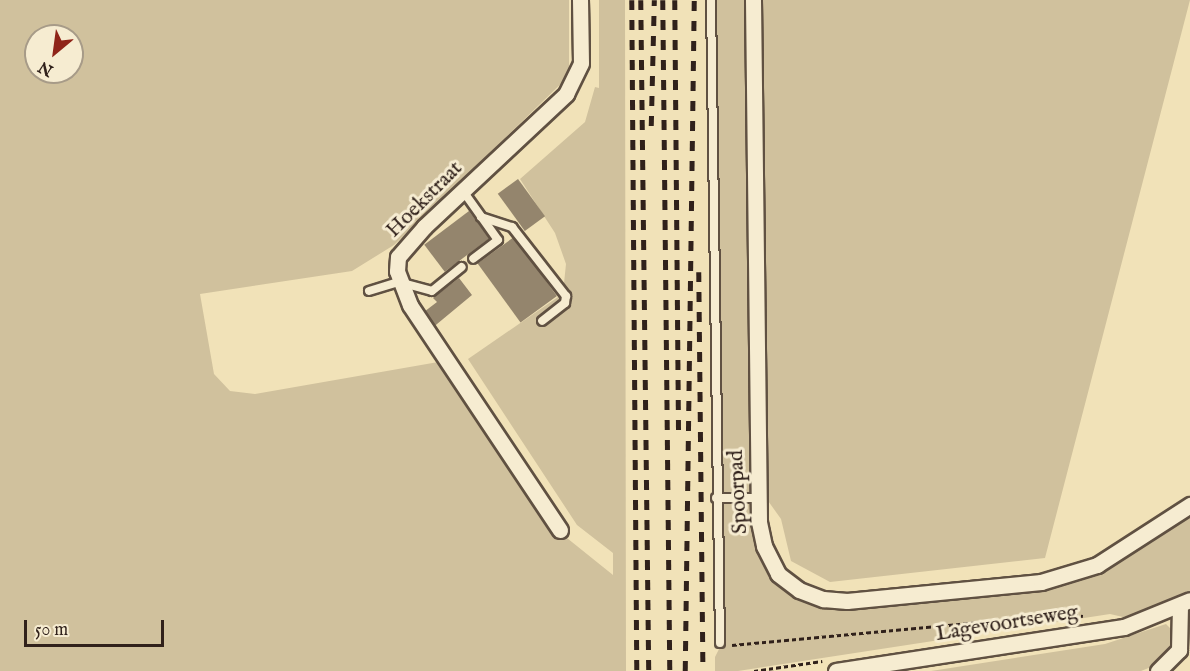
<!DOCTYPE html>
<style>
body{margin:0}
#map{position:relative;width:1190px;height:671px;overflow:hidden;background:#f1e2b8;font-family:"IM FELL English",serif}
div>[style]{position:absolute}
.green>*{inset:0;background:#d0c19d}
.building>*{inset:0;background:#94856d;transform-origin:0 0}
.path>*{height:3px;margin-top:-1.5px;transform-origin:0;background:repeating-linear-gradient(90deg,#30211b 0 4.5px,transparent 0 7.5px)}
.roads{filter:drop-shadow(2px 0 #605142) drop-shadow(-2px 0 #605142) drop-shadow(0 2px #605142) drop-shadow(0 -2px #605142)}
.lane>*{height:8px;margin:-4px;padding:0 4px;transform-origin:4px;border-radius:4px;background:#f6ecd1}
.street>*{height:15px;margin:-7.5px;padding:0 7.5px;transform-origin:7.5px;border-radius:7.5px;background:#f6ecd1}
.rail>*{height:4.5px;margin-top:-2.25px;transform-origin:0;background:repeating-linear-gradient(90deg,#30211b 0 10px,transparent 0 20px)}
span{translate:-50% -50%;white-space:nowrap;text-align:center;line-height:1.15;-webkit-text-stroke:6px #f6ecd1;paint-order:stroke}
.street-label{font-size:21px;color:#30211b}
.north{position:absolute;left:24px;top:24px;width:60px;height:60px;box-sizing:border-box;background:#f6ecd1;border:2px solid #a79b88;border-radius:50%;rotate:209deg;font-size:16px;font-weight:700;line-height:24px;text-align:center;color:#30211b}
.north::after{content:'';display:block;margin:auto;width:21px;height:27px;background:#8f2418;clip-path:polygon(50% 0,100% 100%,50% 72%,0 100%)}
.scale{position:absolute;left:24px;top:620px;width:140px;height:27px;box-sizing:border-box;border:3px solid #30211b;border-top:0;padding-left:8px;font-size:18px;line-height:21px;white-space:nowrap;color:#30211b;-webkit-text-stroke:4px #f6ecd1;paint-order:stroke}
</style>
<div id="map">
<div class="green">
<i style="clip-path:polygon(evenodd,0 0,569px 0,569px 76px,394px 245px,352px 271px,200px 294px,214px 374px,230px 391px,255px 394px,444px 361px,557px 530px,613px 575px,613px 553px,577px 525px,468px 359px,558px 297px,564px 283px,566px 264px,555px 233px,520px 179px,585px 122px,595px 87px,599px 88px,599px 0,625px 0,626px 671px,0 671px,0 0,36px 36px,72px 36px,72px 72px,36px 72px,36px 36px)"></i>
<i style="clip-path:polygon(714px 0,746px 0,751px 523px,757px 548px,772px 576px,794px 596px,820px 606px,847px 609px,1042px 589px,1099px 572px,1190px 514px,1190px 596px,1123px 617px,1110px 614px,738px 671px,715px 671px,715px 657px,721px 645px)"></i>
<i style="clip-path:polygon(760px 0,1190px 0,1045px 558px,830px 582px,791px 561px,781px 519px,766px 498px)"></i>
<i style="clip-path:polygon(1166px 624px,1176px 634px,1175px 644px,1161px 663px,1141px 671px,931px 671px,1105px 644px)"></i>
</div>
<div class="building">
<i style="left:518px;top:179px;width:46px;height:25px;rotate:54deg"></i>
<i style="left:469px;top:211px;width:34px;height:56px;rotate:53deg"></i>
<i style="left:514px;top:237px;width:73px;height:45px;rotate:54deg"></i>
<i style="clip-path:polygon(459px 278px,472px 295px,431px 329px,420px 315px,437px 302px,433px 298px)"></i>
</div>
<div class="path">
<i style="left:732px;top:645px;width:335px;rotate:-5.3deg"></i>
<i style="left:1066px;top:614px;width:17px;rotate:7deg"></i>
<i style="left:754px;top:671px;width:69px;rotate:-8.4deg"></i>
</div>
<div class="roads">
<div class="lane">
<i style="left:711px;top:0;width:643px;rotate:89.2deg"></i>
<i style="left:463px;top:191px;width:60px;rotate:54.5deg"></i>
<i style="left:498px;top:240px;width:31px;rotate:143deg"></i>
<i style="left:481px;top:217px;width:33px;rotate:18deg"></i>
<i style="left:512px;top:227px;width:88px;rotate:52deg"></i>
<i style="left:566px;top:296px;width:7px;rotate:98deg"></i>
<i style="left:565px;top:303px;width:29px;rotate:142deg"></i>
<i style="left:369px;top:291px;width:31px;rotate:-17deg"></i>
<i style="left:399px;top:282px;width:34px;rotate:15deg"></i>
<i style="left:432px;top:291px;width:38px;rotate:-39deg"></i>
<i style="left:716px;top:498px;width:42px"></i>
</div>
<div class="street">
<i style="left:753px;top:0;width:522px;rotate:89.34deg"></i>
<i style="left:759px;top:522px;width:25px;rotate:78deg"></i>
<i style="left:764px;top:546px;width:31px;rotate:63deg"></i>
<i style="left:778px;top:574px;width:26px;rotate:37deg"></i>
<i style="left:799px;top:590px;width:26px;rotate:21deg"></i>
<i style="left:823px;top:599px;width:24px;rotate:5deg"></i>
<i style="left:847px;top:601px;width:195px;rotate:-5.6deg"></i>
<i style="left:1041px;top:582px;width:59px;rotate:-16.9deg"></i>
<i style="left:1097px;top:565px;width:111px;rotate:-32.8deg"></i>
<i style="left:560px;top:530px;width:270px;rotate:-123.7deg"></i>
<i style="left:410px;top:305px;width:36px;rotate:-111deg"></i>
<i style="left:397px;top:271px;width:14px;rotate:-86deg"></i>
<i style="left:398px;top:257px;width:40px;rotate:-49deg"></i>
<i style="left:424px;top:227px;width:195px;rotate:-43.1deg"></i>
<i style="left:566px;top:94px;width:34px;rotate:-64deg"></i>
<i style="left:581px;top:63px;width:63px;rotate:-90.9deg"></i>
<i style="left:836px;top:671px;width:291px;rotate:-8.7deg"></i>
<i style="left:1124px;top:627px;width:71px;rotate:-22.2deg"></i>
<i style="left:1158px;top:671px;width:30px;rotate:-45deg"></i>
<i style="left:1179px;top:650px;width:44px;rotate:-88.7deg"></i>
</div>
</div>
<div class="rail">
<i style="left:632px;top:0;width:671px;rotate:89.57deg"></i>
<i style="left:641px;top:0;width:671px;rotate:89.32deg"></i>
<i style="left:663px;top:0;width:671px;rotate:89.4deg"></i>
<i style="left:675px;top:0;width:434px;rotate:89.5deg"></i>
<i style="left:651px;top:126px;width:126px;rotate:-88.6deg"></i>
<i style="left:699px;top:272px;width:399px;rotate:89.4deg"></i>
<i style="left:685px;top:671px;width:671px;rotate:-89.23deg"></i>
</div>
<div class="street-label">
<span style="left:425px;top:200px;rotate:-45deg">Hoekstraat</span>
<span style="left:739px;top:492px;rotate:-93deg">Spoorpad</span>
<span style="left:1007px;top:624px;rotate:-9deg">Lagevoortseweg</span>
</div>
<div class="north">N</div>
<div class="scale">50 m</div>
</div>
